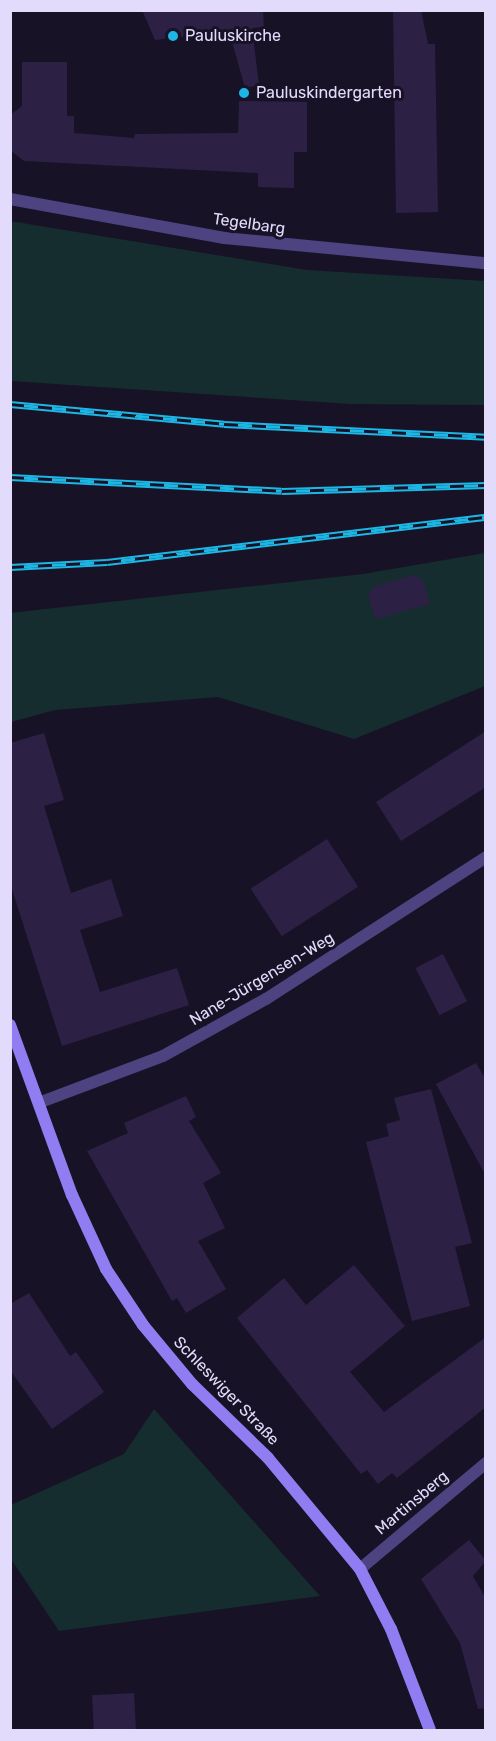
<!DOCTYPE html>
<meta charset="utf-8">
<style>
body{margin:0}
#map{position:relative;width:496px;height:1741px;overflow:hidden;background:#181226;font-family:Rubik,sans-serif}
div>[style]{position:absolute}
.green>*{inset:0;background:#162d2f}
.building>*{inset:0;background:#2d2045;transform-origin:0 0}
.minor>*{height:12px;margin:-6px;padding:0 6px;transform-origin:6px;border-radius:6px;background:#4d4380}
.secondary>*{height:12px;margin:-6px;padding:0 6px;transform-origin:6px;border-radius:6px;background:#8f7df1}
.rail>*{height:7px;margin-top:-3.5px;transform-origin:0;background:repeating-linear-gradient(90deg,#181226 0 14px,#1db7e6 0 28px);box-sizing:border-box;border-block:2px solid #1db7e6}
.dots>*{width:16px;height:16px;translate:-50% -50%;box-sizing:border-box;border:3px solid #181226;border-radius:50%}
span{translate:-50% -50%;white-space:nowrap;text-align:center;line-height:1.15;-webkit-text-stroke:6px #181226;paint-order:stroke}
.poi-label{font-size:16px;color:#e3dbfb}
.left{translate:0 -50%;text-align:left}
.street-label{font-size:16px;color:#e3dbfb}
.frame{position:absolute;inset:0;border:12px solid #e3dbfb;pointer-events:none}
</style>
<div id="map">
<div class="green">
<i style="clip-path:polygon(10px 221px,307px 270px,485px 281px,485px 405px,350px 404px,11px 381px)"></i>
<i style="clip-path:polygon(485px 553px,485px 686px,354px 739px,218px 697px,55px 710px,11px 722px,10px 613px,363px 574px)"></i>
<i style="clip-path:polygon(154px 1409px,320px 1596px,59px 1631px,11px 1559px,11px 1505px,124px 1454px)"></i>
</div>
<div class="building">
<i style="clip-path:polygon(142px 10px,263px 10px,264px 27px,252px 28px,259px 85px,245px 88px,229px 31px,155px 40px)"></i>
<i style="clip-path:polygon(393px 10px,421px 10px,428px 44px,435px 44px,438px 212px,396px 213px)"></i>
<i style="clip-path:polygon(22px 62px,67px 62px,67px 116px,74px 116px,74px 133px,134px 138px,135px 134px,238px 133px,239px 101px,307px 102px,307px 152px,294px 152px,294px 188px,258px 187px,258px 173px,24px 161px,10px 150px,10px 115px,22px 106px)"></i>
<i style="clip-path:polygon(414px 575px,423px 580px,430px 604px,375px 619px,368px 595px,375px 586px)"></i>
<i style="clip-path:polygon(486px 731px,486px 787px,401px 841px,376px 802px)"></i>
<i style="clip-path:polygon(44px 733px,64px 800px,44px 806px,71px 893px,111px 879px,123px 916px,80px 930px,100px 992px,177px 968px,189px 1005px,62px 1046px,10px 883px,10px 743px)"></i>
<i style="left:327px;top:839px;width:57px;height:91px;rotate:57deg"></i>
<i style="left:443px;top:954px;width:53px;height:31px;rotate:63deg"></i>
<i style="clip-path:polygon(476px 1063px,486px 1080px,486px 1176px,436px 1084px)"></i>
<i style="clip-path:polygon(431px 1089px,472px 1243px,455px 1247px,470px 1306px,412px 1321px,366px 1142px,389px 1136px,386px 1124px,400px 1120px,394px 1098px)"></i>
<i style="clip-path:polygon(186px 1096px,196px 1117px,189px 1121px,221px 1173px,203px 1183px,225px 1228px,198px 1241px,226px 1289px,186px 1313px,177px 1298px,172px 1301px,87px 1151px,128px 1133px,124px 1123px)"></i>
<i style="clip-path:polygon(354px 1265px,405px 1326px,350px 1372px,384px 1412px,486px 1337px,486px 1407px,397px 1478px,392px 1473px,378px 1484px,367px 1470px,361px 1474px,237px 1318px,284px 1278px,306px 1305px)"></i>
<i style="clip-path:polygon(29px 1293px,70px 1356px,76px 1352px,104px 1392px,52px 1429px,10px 1370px,10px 1304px)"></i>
<i style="clip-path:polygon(469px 1540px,486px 1561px,473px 1576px,486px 1599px,486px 1708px,478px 1709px,460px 1643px,421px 1579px)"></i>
<i style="left:134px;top:1693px;width:38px;height:42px;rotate:87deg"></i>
</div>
<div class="minor">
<i style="left:10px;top:199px;width:218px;rotate:10.3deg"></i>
<i style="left:224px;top:238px;width:263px;rotate:5.5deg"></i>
<i style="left:41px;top:1102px;width:130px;rotate:-20.7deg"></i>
<i style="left:163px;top:1056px;width:118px;rotate:-29deg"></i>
<i style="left:266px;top:999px;width:262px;rotate:-32.8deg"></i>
<i style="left:360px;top:1569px;width:165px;rotate:-40.1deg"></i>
</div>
<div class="secondary">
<i style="left:10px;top:1025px;width:181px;rotate:70deg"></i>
<i style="left:72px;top:1195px;width:81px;rotate:65.3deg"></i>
<i style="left:106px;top:1269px;width:67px;rotate:56.5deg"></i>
<i style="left:143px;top:1325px;width:77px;rotate:50.3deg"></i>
<i style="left:192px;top:1384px;width:106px;rotate:44.2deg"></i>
<i style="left:268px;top:1458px;width:144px;rotate:50.3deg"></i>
<i style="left:360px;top:1569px;width:68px;rotate:62.7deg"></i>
<i style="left:391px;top:1629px;width:108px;rotate:68.9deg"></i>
</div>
<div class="rail">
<i style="left:10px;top:404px;width:215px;rotate:5.3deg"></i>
<i style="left:224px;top:424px;width:262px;rotate:2.8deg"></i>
<i style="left:10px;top:477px;width:272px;rotate:2.9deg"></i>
<i style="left:282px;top:491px;width:204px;rotate:-1.7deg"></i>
<i style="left:10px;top:567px;width:97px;rotate:-3deg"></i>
<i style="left:107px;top:562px;width:382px;rotate:-6.8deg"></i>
</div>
<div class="dots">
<i style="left:173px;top:36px;background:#1db7e6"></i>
<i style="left:244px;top:93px;background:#1db7e6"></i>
</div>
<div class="poi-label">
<span class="left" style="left:185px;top:36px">Pauluskirche</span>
<span class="left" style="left:256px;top:93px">Pauluskindergarten</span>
</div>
<div class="street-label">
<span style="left:249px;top:224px;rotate:8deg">Tegelbarg</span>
<span style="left:262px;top:979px;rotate:-31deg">Nane-Jürgensen-Weg</span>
<span style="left:226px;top:1391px;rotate:46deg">Schleswiger Straße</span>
<span style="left:412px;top:1503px;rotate:-40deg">Martinsberg</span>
</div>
<div class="frame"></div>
</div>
